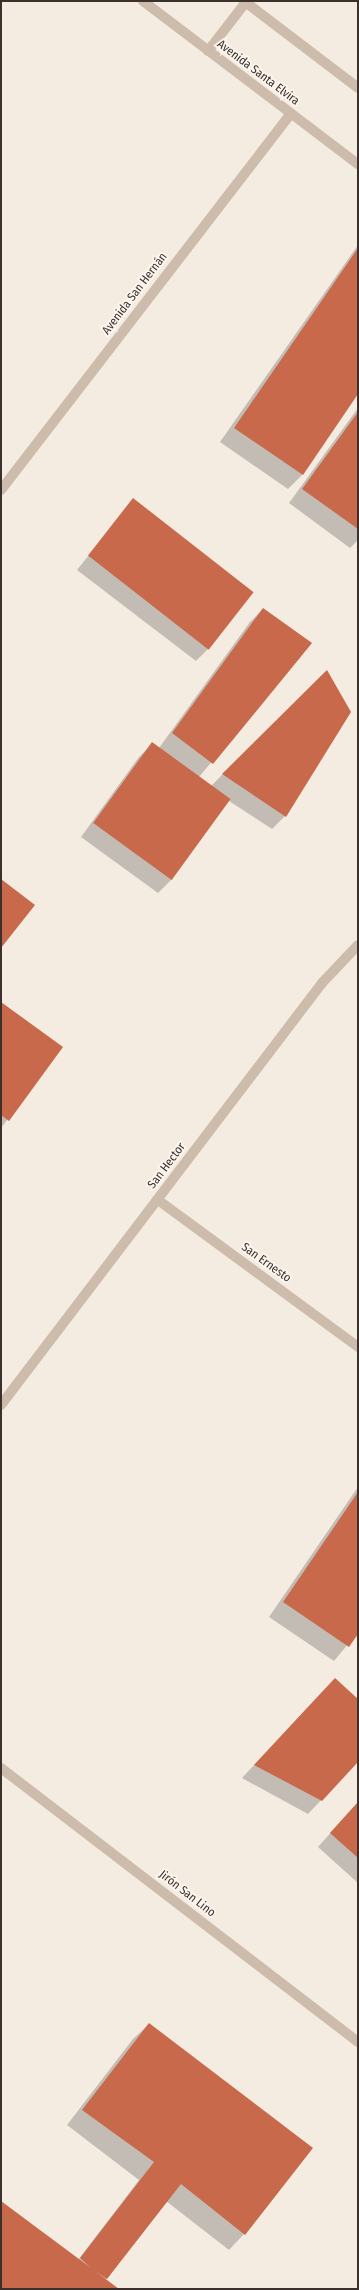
<!DOCTYPE html>
<meta charset="utf-8">
<style>
body{margin:0}
#map{position:relative;width:359px;height:2290px;overflow:hidden;background:#f4ebe1;font-family:"Fira Sans Condensed",sans-serif}
div>[style]{position:absolute}
.shadow>*{inset:0;background:#0003}
.building>*{inset:0;background:#c8694b;transform-origin:0 0}
.minor>*{height:10px;margin:-5px;padding:0 5px;transform-origin:5px;border-radius:5px;background:#cdbbac}
.tertiary>*{height:10px;margin:-5px;padding:0 5px;transform-origin:5px;border-radius:5px;background:#cdbbac}
span{translate:-50% -50%;white-space:nowrap;text-align:center;line-height:1.15;-webkit-text-stroke:4px #fbf5ee;paint-order:stroke}
.street-label{font-size:12px;color:#3b302b}
.frame{position:absolute;inset:0;border:2px solid #3b302b;pointer-events:none}
</style>
<div id="map">
<div class="shadow">
<i style="clip-path:polygon(358px 245px,358px 392px,302px 475px,288px 489px,220px 442px)"></i>
<i style="clip-path:polygon(358px 408px,358px 540px,350px 548px,289px 503px)"></i>
<i style="clip-path:polygon(133px 500px,209px 648px,196px 661px,77px 570px)"></i>
<i style="clip-path:polygon(263px 609px,311px 643px,199px 777px,211px 786px,326px 671px,285px 816px,272px 829px,229px 801px,171px 880px,158px 893px,81px 837px,139px 757px,152px 744px,159px 748px,250px 622px)"></i>
<i style="clip-path:polygon(1px 1003px,62px 1048px,1px 1128px)"></i>
<i style="clip-path:polygon(358px 1487px,358px 1632px,334px 1661px,269px 1617px)"></i>
<i style="clip-path:polygon(322px 1692px,358px 1701px,358px 1761px,308px 1814px,242px 1778px)"></i>
<i style="clip-path:polygon(358px 1802px,358px 1883px,318px 1847px)"></i>
<i style="clip-path:polygon(149px 2024px,244px 2234px,229px 2250px,166px 2201px,105px 2280px,117px 2289px,1px 2289px,1px 2202px,78px 2260px,139px 2180px,67px 2125px,133px 2039px)"></i>
</div>
<div class="building">
<i style="clip-path:polygon(358px 248px,358px 394px,303px 475px,234px 428px)"></i>
<i style="clip-path:polygon(358px 412px,358px 529px,302px 489px)"></i>
<i style="left:133px;top:498px;width:153px;height:73px;rotate:38deg"></i>
<i style="clip-path:polygon(263px 608px,312px 643px,213px 764px,172px 733px)"></i>
<i style="clip-path:polygon(327px 670px,351px 712px,286px 817px,222px 774px)"></i>
<i style="left:152px;top:742px;width:97px;height:100px;rotate:36deg"></i>
<i style="clip-path:polygon(1px 879px,35px 905px,1px 948px)"></i>
<i style="clip-path:polygon(1px 1002px,63px 1047px,9px 1121px,1px 1115px)"></i>
<i style="clip-path:polygon(358px 1492px,358px 1634px,349px 1647px,283px 1602px)"></i>
<i style="clip-path:polygon(335px 1678px,358px 1699px,358px 1762px,322px 1801px,254px 1765px)"></i>
<i style="clip-path:polygon(358px 1802px,358px 1858px,330px 1833px)"></i>
<i style="clip-path:polygon(149px 2023px,313px 2148px,245px 2235px,181px 2184px,107px 2279px,95px 2271px,119px 2289px,1px 2289px,1px 2201px,91px 2268px,80px 2258px,154px 2162px,82px 2110px)"></i>
</div>
<div class="minor">
<i style="left:1px;top:490px;width:475px;rotate:-52.4deg"></i>
<i style="left:158px;top:1200px;width:248px;rotate:36.3deg"></i>
<i style="left:1px;top:1405px;width:530px;rotate:-52.74deg"></i>
<i style="left:322px;top:983px;width:52px;rotate:-46.5deg"></i>
<i style="left:1px;top:1768px;width:450px;rotate:37.5deg"></i>
</div>
<div class="tertiary">
<i style="left:143px;top:1px;width:270px;rotate:37.2deg"></i>
<i style="left:244px;top:1px;width:143px;rotate:37.3deg"></i>
<i style="left:208px;top:51px;width:62px;rotate:-52.2deg"></i>
</div>
<div class="street-label">
<span style="left:258px;top:73px;rotate:37deg">Avenida Santa Elvira</span>
<span style="left:135px;top:294px;rotate:-53deg">Avenida San Hernán</span>
<span style="left:167px;top:1166px;rotate:-53deg">San Hector</span>
<span style="left:266px;top:1263px;rotate:36deg">San Ernesto</span>
<span style="left:187px;top:1894px;rotate:38deg">Jirón San Lino</span>
</div>
<div class="frame"></div>
</div>
